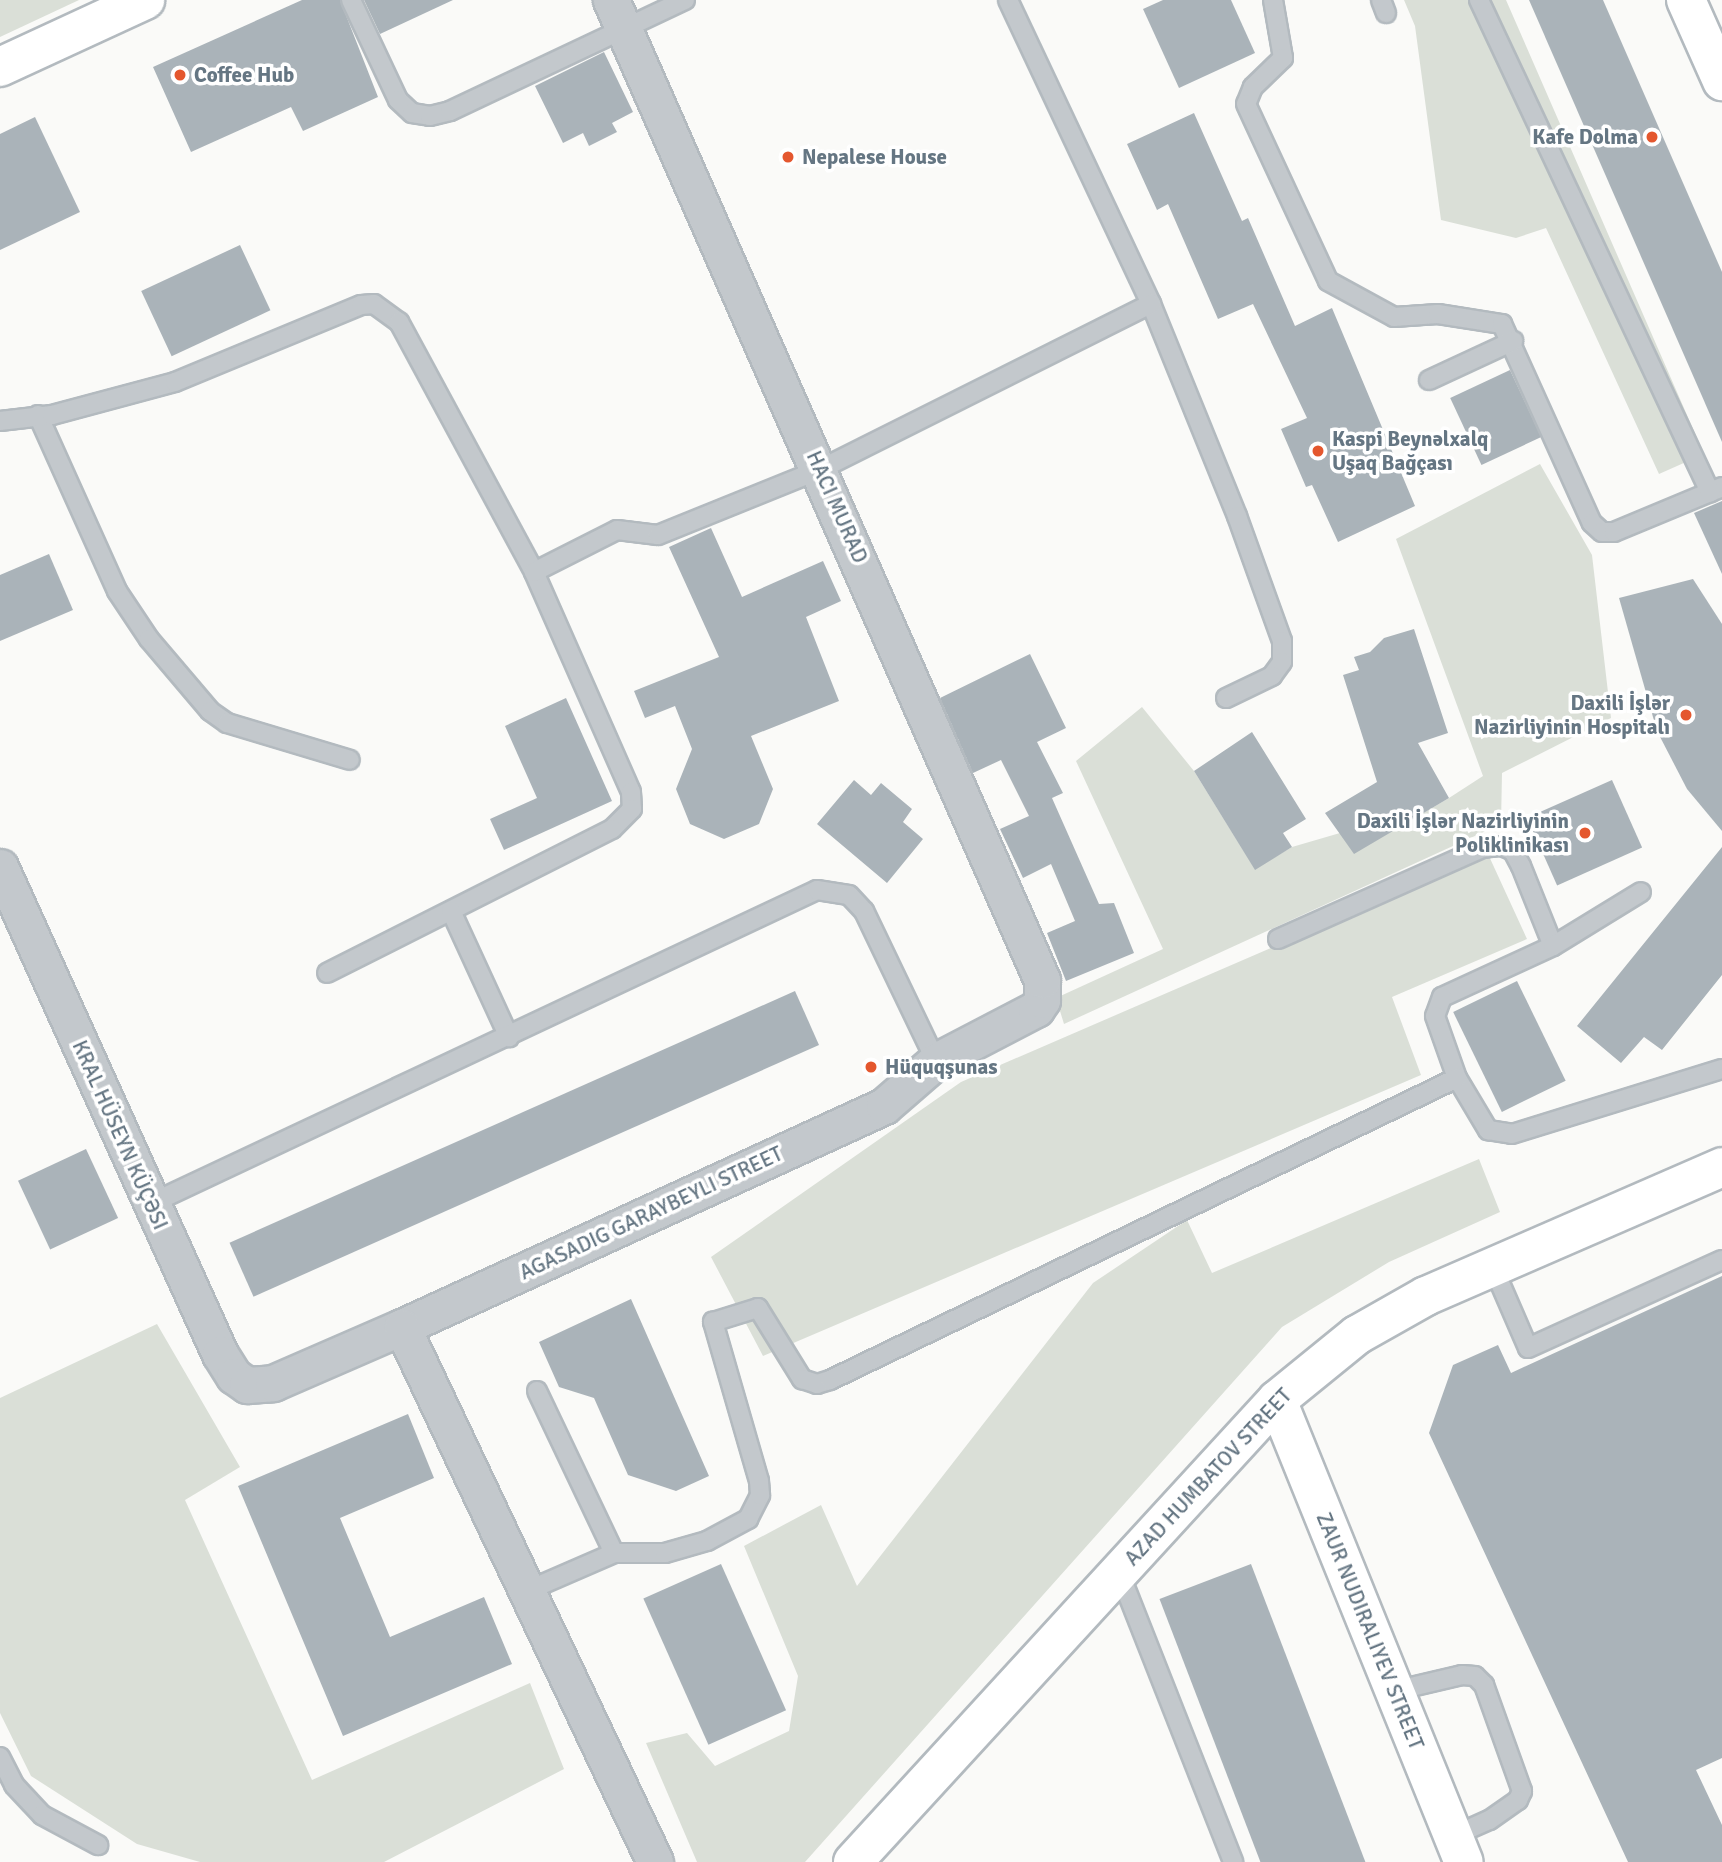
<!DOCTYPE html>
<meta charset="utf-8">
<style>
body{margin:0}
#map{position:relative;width:1722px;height:1862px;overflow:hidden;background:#fafaf8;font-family:Signika,sans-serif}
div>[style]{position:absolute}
.green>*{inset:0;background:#dadfd7}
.building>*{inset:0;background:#aab3b9;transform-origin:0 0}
.roads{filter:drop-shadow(2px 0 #b3babf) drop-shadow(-2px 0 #b3babf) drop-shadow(0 2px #b3babf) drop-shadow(0 -2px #b3babf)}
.lane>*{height:18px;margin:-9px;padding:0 9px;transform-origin:9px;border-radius:9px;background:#c3c8cc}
.street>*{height:35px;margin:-17.5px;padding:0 17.5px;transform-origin:17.5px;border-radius:17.5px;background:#c3c8cc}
.secondary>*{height:38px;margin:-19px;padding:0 19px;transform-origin:19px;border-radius:19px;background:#fff}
.dots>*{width:19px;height:19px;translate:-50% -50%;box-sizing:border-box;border:4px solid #fff;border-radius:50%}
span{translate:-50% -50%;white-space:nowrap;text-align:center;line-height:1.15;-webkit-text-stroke:7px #fff;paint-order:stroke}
.poi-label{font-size:21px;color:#657683;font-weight:700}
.left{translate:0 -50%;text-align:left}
.right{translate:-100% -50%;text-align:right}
.street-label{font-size:21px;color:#657683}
</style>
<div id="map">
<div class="green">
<i style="clip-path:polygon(0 0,79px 0,0 37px)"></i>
<i style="clip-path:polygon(1404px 0,1506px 0,1704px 454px,1659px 474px,1546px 228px,1516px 238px,1441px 220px,1415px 26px)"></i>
<i style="clip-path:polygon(1540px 464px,1592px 555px,1611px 718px,1502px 773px,1501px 824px,1064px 1024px,1056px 998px,1163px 949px,1076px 761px,1142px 707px,1194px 771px,1255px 869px,1292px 847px,1340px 833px,1354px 853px,1449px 798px,1483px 776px,1396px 539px)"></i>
<i style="clip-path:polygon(1488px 854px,1527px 939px,1392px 997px,1421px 1075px,763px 1356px,711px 1257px,961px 1082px)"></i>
<i style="clip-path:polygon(1479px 1159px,1500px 1212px,1389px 1262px,1282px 1327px,805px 1862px,697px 1862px,646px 1743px,687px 1733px,715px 1766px,789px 1731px,798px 1676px,744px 1546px,821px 1505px,857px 1586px,1093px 1283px,1187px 1220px,1212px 1273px)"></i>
<i style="clip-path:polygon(157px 1324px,240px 1467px,185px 1500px,312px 1780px,530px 1683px,564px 1769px,384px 1862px,200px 1862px,137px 1844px,31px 1776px,0 1713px,0 1398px)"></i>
</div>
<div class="building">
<i style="clip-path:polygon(302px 0,340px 0,378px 97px,303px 131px,291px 107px,191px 152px,153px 67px)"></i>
<i style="clip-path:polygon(364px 0,453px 0,380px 34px)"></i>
<i style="clip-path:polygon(1163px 0,1231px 0,1255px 53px,1179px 88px,1143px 9px)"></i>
<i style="clip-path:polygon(1529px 0,1603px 0,1722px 272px,1722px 442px)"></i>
<i style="clip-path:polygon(604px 52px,633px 112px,612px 123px,617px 132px,589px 146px,583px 133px,563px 143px,535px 86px)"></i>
<i style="clip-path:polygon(1194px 113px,1242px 221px,1248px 218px,1295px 326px,1332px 308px,1415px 506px,1338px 542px,1312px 485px,1306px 487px,1281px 429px,1307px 418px,1253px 304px,1218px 319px,1168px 204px,1157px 210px,1127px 144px)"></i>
<i style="clip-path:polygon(35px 117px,80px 212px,0 250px,0 134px)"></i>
<i style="left:240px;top:245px;width:72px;height:109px;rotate:65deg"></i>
<i style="left:1510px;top:370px;width:74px;height:66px;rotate:65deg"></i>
<i style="clip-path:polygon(1722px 501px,1722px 574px,1694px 513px)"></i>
<i style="clip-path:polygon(711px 528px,742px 597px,823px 561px,841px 601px,806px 617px,839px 701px,751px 736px,773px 789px,759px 824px,724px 839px,690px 824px,676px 789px,692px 749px,675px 706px,645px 718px,634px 691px,719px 657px,669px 547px)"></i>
<i style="clip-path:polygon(49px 554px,73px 610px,0 641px,0 575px)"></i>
<i style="clip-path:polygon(1693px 579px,1722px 624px,1722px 831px,1687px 789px,1657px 731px,1619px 598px)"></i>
<i style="clip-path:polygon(1414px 629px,1448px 733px,1418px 743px,1449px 798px,1354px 854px,1325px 813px,1377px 782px,1343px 675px,1359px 670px,1354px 657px,1370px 652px,1384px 638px)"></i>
<i style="clip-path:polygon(1030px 654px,1066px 728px,1037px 742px,1063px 793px,1052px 798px,1099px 904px,1114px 903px,1134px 953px,1066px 981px,1047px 933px,1075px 921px,1051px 864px,1023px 878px,1000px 829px,1029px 816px,1001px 760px,973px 773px,940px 698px)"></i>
<i style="clip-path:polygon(566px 698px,612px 801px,504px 850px,490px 819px,537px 798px,505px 726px)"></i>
<i style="clip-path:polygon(1252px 732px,1306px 819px,1283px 833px,1292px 847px,1255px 870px,1194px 771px)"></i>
<i style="clip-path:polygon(854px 780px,871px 795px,881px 783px,912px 809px,903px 822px,923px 839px,887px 883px,817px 824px)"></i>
<i style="left:1612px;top:780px;width:74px;height:93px;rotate:66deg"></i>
<i style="clip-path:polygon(1722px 847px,1722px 975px,1662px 1050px,1644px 1037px,1621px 1063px,1577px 1026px)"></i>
<i style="left:1517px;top:981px;width:111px;height:71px;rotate:64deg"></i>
<i style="left:795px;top:991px;width:59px;height:619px;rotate:66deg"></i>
<i style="left:86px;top:1149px;width:76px;height:75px;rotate:65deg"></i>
<i style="clip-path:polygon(1722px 1276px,1722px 1758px,1696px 1770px,1722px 1825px,1722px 1862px,1628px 1862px,1429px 1433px,1453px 1365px,1498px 1345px,1511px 1373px)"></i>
<i style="clip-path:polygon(631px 1299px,709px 1476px,676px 1491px,628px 1475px,594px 1398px,559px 1387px,539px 1342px)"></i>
<i style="clip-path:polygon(408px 1414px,434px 1478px,340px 1518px,390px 1637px,484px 1597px,512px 1664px,343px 1736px,238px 1486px)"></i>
<i style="left:721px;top:1564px;width:160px;height:85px;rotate:66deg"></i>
<i style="left:1251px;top:1564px;width:320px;height:98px;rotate:69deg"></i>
</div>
<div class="roads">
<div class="lane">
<i style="left:351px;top:0;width:110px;rotate:64.8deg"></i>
<i style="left:398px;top:100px;width:19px;rotate:43deg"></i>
<i style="left:412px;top:113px;width:18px;rotate:9deg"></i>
<i style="left:430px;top:116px;width:21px;rotate:-14deg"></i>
<i style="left:450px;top:111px;width:260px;rotate:-25.3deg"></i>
<i style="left:1008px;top:0;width:336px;rotate:64.8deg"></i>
<i style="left:1151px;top:304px;width:229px;rotate:67.9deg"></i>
<i style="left:1237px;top:516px;width:133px;rotate:70.2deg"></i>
<i style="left:1282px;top:641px;width:21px;rotate:90deg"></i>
<i style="left:1282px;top:662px;width:17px;rotate:126deg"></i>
<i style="left:1272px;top:676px;width:51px;rotate:154.4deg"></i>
<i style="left:1273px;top:0;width:59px;rotate:80.2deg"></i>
<i style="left:1283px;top:58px;width:42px;rotate:136deg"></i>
<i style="left:1253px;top:87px;width:18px;rotate:112deg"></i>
<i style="left:1246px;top:104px;width:195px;rotate:65.1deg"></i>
<i style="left:1328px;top:281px;width:75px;rotate:28.6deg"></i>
<i style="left:1394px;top:317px;width:44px;rotate:-3.9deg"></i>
<i style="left:1438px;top:314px;width:65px;rotate:8.9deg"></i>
<i style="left:1502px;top:324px;width:218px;rotate:65.7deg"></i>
<i style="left:1592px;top:523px;width:13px;rotate:42deg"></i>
<i style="left:1602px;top:532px;width:12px"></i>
<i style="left:1614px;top:532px;width:117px;rotate:-22.6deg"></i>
<i style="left:1381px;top:0;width:14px;rotate:69deg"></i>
<i style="left:1479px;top:0;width:544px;rotate:64.85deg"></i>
<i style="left:1429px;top:380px;width:93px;rotate:-24.9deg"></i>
<i style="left:38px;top:415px;width:193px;rotate:65.8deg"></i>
<i style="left:117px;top:591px;width:58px;rotate:56.3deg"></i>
<i style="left:149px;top:639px;width:94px;rotate:49.7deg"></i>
<i style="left:210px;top:711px;width:21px;rotate:35deg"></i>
<i style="left:227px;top:723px;width:128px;rotate:16.7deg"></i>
<i style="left:0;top:421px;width:52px;rotate:-6.6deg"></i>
<i style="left:52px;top:415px;width:127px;rotate:-15deg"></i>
<i style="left:175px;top:382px;width:201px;rotate:-22.5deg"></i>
<i style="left:361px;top:305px;width:13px;rotate:-4deg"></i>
<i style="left:374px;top:304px;width:31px;rotate:36deg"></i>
<i style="left:399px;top:322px;width:284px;rotate:61.6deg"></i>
<i style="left:534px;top:572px;width:240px;rotate:66.2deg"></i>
<i style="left:631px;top:792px;width:17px;rotate:87deg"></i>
<i style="left:632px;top:809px;width:28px;rotate:135deg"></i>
<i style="left:612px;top:829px;width:319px;rotate:153.2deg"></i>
<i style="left:534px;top:572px;width:93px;rotate:-26.8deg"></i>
<i style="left:617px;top:530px;width:41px;rotate:7deg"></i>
<i style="left:658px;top:535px;width:176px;rotate:-22deg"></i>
<i style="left:821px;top:469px;width:369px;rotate:-26.6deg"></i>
<i style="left:451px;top:911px;width:139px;rotate:65.3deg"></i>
<i style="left:1278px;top:939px;width:223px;rotate:-24deg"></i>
<i style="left:1482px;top:848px;width:20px;rotate:-6deg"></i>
<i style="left:1502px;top:846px;width:12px;rotate:24deg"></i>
<i style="left:1513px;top:851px;width:17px;rotate:62deg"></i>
<i style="left:1521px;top:866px;width:86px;rotate:68.2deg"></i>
<i style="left:1553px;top:946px;width:122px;rotate:155.3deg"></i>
<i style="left:1442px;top:997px;width:20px;rotate:110deg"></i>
<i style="left:1435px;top:1016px;width:66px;rotate:70.5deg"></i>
<i style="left:1457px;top:1078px;width:61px;rotate:59.2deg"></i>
<i style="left:1488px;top:1130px;width:24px;rotate:9deg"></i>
<i style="left:1512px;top:1134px;width:220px;rotate:-17.2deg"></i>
<i style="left:1553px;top:946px;width:103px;rotate:-31.5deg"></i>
<i style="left:150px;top:1204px;width:737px;rotate:-25.21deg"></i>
<i style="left:817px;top:890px;width:32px;rotate:9deg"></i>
<i style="left:849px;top:895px;width:22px;rotate:47deg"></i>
<i style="left:864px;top:911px;width:166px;rotate:64.4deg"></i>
<i style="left:1493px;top:1267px;width:88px;rotate:66.6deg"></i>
<i style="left:1528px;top:1348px;width:213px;rotate:-24.4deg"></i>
<i style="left:537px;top:1391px;width:179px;rotate:64.6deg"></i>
<i style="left:1119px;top:1572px;width:312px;rotate:68.5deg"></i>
<i style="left:529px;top:1590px;width:93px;rotate:-23.5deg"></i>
<i style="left:614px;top:1553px;width:51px"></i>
<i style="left:665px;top:1553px;width:44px;rotate:-15.9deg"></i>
<i style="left:707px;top:1541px;width:47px;rotate:-28.2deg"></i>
<i style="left:748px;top:1519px;width:27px;rotate:-63deg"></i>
<i style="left:760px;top:1495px;width:14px;rotate:-94deg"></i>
<i style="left:759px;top:1481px;width:166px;rotate:-106.1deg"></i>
<i style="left:713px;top:1322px;width:47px;rotate:-17.3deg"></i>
<i style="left:758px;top:1308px;width:84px;rotate:58.2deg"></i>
<i style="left:802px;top:1379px;width:16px;rotate:18deg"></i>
<i style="left:817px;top:1384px;width:14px;rotate:-17deg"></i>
<i style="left:830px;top:1380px;width:696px;rotate:-25.72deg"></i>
<i style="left:1394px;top:1691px;width:70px;rotate:-13.2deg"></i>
<i style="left:1462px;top:1675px;width:13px;rotate:4deg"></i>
<i style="left:1475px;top:1676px;width:13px;rotate:45deg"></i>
<i style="left:1484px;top:1685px;width:113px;rotate:70.3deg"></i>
<i style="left:1522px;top:1791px;width:10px;rotate:114deg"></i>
<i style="left:1518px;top:1800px;width:35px;rotate:145deg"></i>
<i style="left:1489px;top:1820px;width:39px;rotate:156deg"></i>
<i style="left:0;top:1757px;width:31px;rotate:63deg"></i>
<i style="left:14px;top:1785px;width:41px;rotate:47deg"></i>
<i style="left:42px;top:1815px;width:64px;rotate:28.2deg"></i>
</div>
<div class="street">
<i style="left:0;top:867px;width:534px;rotate:65.69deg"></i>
<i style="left:220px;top:1354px;width:26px;rotate:58deg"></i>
<i style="left:234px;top:1376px;width:16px;rotate:35deg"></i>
<i style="left:247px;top:1385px;width:26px;rotate:-4deg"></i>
<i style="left:273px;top:1383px;width:141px;rotate:-23.5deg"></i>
<i style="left:402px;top:1327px;width:530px;rotate:-24.63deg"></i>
<i style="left:884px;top:1106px;width:69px;rotate:-40.9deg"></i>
<i style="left:936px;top:1061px;width:113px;rotate:-27.5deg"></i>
<i style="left:1036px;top:1009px;width:11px;rotate:-56deg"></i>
<i style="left:1042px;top:1000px;width:20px;rotate:-90deg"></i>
<i style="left:1042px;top:980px;width:1071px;rotate:-113.74deg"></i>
<i style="left:402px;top:1327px;width:592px;rotate:64.69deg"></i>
</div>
<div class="secondary">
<i style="left:1686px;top:0;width:89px;rotate:66deg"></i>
<i style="left:0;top:67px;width:160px;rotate:-24.8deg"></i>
<i style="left:1277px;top:1400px;width:498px;rotate:68deg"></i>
<i style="left:853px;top:1862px;width:627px;rotate:-47.46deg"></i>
<i style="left:1277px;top:1400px;width:103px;rotate:-39.1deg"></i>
<i style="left:1357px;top:1335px;width:79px;rotate:-29.5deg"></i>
<i style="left:1426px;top:1296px;width:323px;rotate:-23.5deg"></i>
</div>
</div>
<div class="dots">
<i style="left:180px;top:75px;background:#e4572e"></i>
<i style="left:1652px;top:137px;background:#e4572e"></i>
<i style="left:788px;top:157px;background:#e4572e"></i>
<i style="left:1318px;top:451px;background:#e4572e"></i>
<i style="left:1686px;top:715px;background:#e4572e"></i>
<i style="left:1585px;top:833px;background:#e4572e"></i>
<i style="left:871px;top:1067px;background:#e4572e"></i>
</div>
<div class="poi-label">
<span class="left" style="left:194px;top:75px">Coffee Hub</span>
<span class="right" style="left:1638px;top:137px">Kafe Dolma</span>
<span class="left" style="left:802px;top:157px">Nepalese House</span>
<span class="left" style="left:1332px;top:451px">Kaspi Beynəlxalq<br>Uşaq Bağçası</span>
<span class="right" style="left:1670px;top:715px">Daxili İşlər<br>Nazirliyinin Hospitalı</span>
<span class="right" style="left:1569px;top:833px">Daxili İşlər Nazirliyinin<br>Poliklinikası</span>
<span class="left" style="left:885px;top:1067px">Hüquqşunas</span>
</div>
<div class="street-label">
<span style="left:837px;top:507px;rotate:66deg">HACI MURAD</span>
<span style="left:120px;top:1135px;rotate:66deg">KRAL HÜSEYN KÜÇƏSI</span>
<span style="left:651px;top:1213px;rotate:-25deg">AGASADIG GARAYBEYLI STREET</span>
<span style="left:1208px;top:1477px;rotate:-47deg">AZAD HUMBATOV STREET</span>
<span style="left:1370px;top:1631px;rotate:68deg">ZAUR NUDIRALIYEV STREET</span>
</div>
</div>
